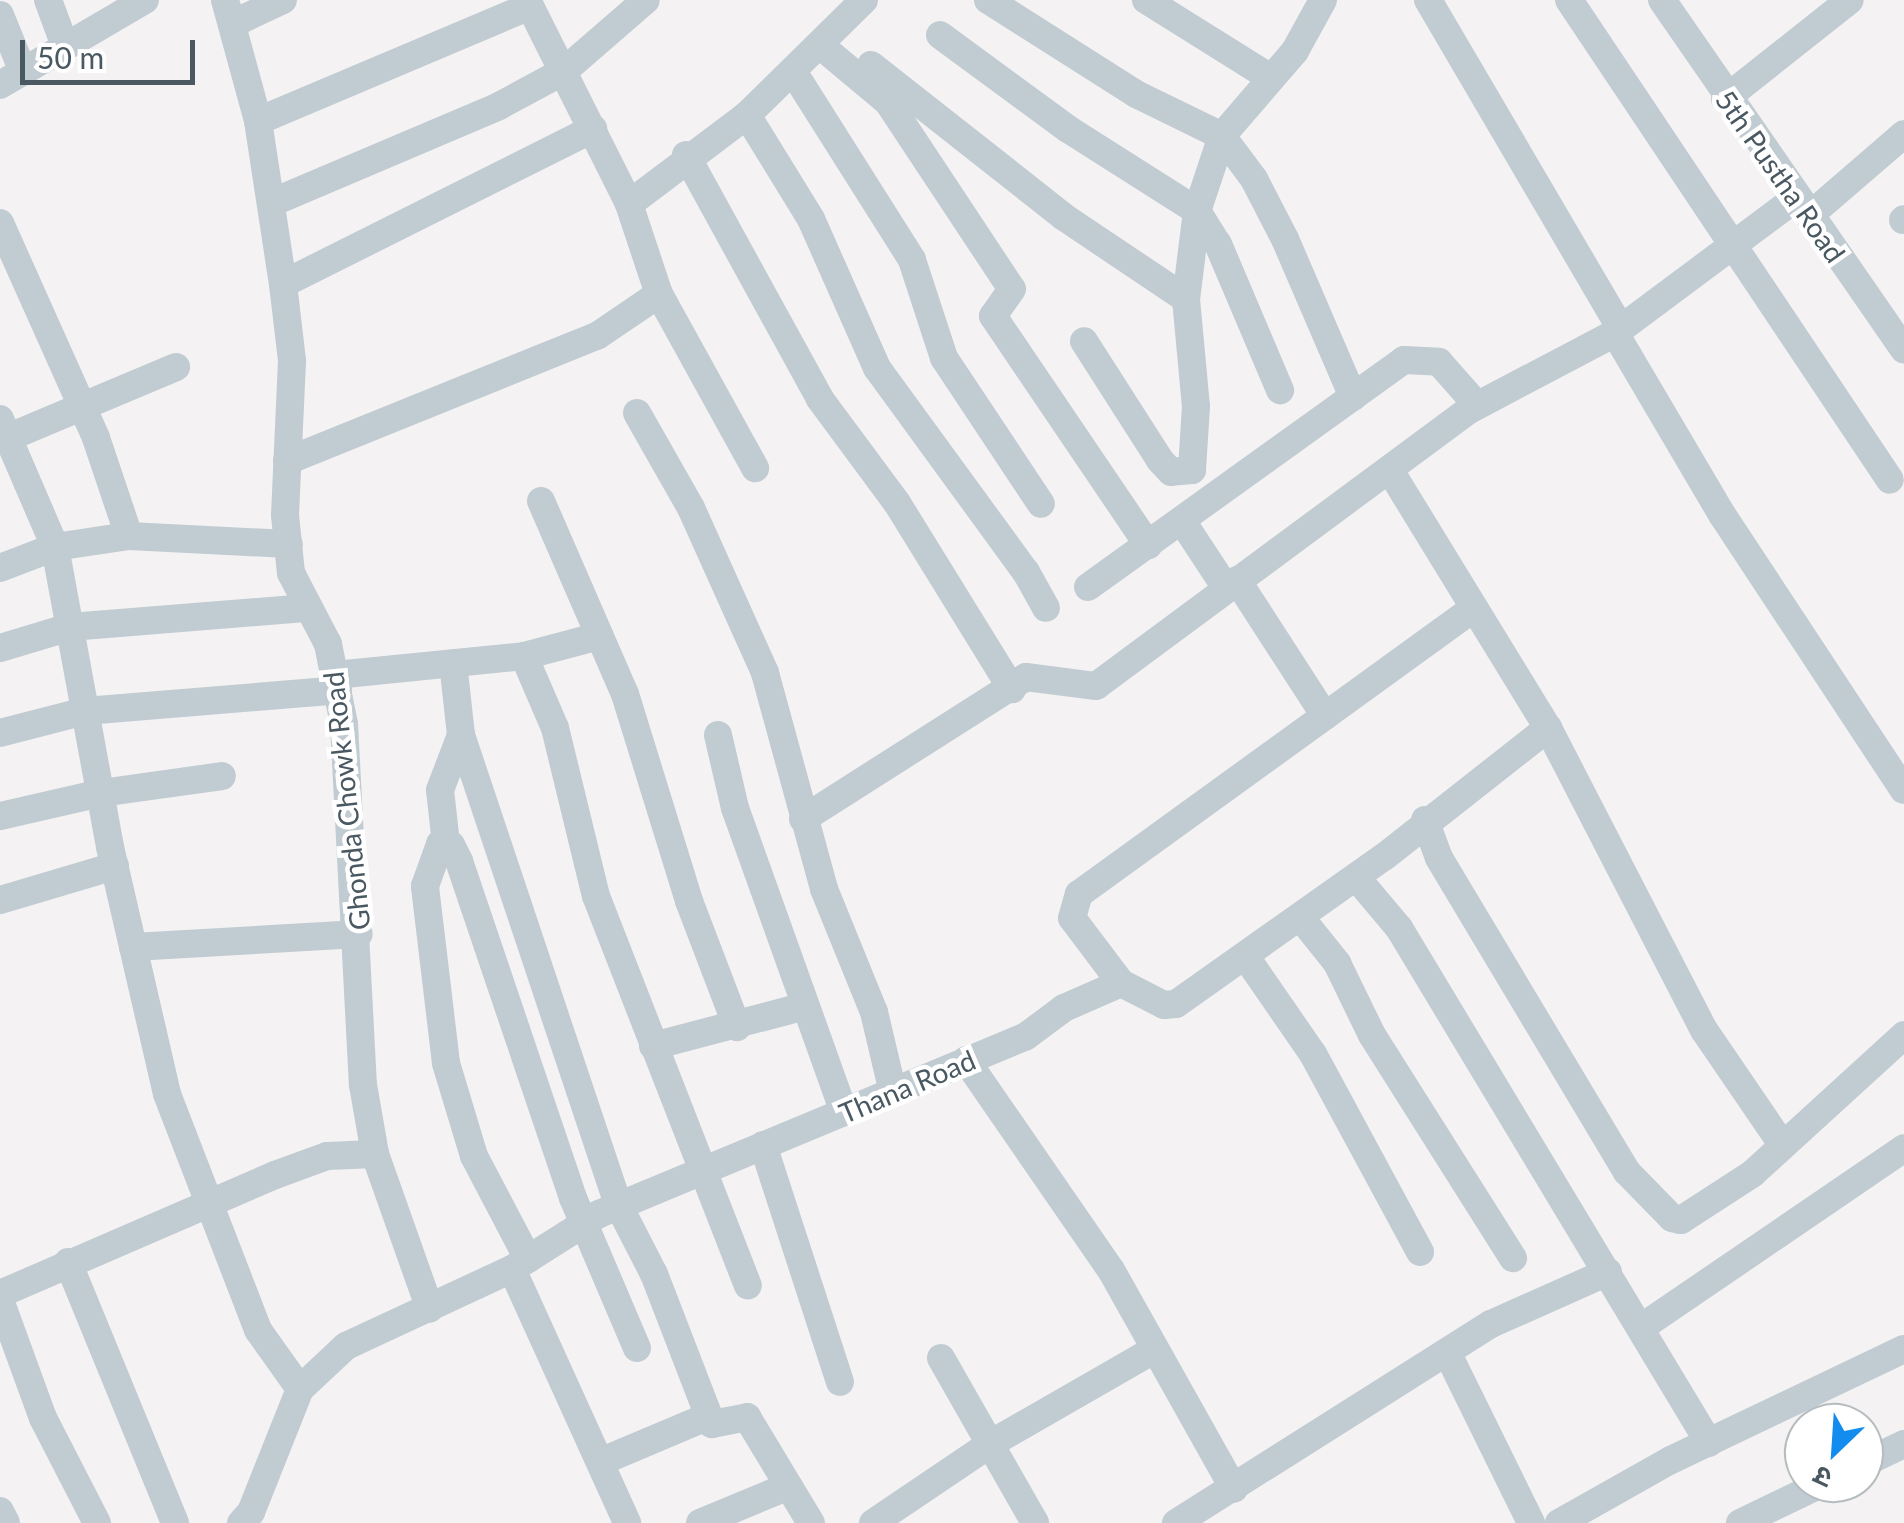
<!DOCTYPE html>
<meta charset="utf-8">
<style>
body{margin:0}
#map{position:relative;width:1904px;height:1523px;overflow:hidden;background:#f4f2f2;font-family:Lato,"Noto Sans Devanagari",sans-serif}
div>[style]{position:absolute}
.minor>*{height:28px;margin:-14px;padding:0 14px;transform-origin:14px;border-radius:14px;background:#c0cbd2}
span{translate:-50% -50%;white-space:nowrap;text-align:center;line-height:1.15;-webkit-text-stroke:9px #fff;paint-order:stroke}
.street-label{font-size:28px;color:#495861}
.north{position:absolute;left:1784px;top:1403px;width:100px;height:100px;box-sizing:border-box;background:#fff;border:2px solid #b6bcc0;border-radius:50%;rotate:205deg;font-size:28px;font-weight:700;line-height:40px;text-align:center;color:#495861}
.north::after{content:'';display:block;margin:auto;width:35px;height:45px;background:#128cee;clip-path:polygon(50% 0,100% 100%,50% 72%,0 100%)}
.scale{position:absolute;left:20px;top:40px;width:175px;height:45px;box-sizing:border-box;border:5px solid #495861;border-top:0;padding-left:12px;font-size:30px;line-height:35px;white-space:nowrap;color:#495861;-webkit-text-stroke:8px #fff;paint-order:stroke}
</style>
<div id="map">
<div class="minor">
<i style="left:48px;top:0;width:49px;rotate:69.7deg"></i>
<i style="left:225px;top:0;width:125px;rotate:74.7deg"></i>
<i style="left:258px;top:121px;width:165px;rotate:81.3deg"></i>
<i style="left:283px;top:284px;width:78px;rotate:83.3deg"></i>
<i style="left:292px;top:361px;width:154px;rotate:92.6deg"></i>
<i style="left:285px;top:515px;width:58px;rotate:84.1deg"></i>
<i style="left:291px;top:573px;width:80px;rotate:62.5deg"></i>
<i style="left:328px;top:644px;width:82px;rotate:78.7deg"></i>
<i style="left:344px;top:724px;width:361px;rotate:87deg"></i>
<i style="left:363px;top:1085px;width:70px;rotate:80.1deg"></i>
<i style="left:375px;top:1154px;width:164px;rotate:70.5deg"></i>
<i style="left:527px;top:0;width:228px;rotate:63.4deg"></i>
<i style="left:629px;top:204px;width:95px;rotate:71.6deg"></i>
<i style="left:659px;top:294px;width:199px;rotate:61.1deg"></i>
<i style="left:988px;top:0;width:175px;rotate:32.4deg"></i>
<i style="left:1136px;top:94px;width:96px;rotate:26deg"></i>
<i style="left:1222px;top:136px;width:79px;rotate:108.4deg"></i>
<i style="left:1197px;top:211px;width:89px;rotate:97.1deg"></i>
<i style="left:1186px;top:299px;width:107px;rotate:84.7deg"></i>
<i style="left:1196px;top:406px;width:64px;rotate:93.6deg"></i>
<i style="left:1192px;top:470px;width:21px;rotate:175deg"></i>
<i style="left:1171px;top:472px;width:16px;rotate:-133deg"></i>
<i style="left:1160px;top:460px;width:141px;rotate:-122.6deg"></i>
<i style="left:1146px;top:0;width:147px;rotate:32deg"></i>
<i style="left:1323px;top:0;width:58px;rotate:118.8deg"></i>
<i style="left:1295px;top:51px;width:112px;rotate:130.7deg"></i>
<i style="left:1222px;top:136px;width:54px;rotate:53.3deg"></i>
<i style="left:1254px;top:179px;width:68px;rotate:62.7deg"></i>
<i style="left:1285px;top:239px;width:172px;rotate:66.7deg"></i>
<i style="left:1428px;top:0;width:381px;rotate:59.6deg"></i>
<i style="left:1569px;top:0;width:577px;rotate:56.23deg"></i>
<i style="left:1662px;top:0;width:425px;rotate:55.3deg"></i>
<i style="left:0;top:15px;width:61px;rotate:68deg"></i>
<i style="left:234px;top:23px;width:54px;rotate:-25.1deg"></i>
<i style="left:940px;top:35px;width:159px;rotate:36.3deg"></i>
<i style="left:1068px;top:129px;width:153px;rotate:32.4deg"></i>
<i style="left:1197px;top:211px;width:39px;rotate:58deg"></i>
<i style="left:1218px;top:244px;width:159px;rotate:67deg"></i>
<i style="left:821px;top:46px;width:87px;rotate:39.9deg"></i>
<i style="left:888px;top:102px;width:224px;rotate:56.5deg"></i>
<i style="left:1012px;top:289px;width:33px;rotate:125deg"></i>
<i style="left:993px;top:316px;width:277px;rotate:55.9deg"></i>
<i style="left:871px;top:65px;width:246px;rotate:38.2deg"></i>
<i style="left:1064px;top:217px;width:147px;rotate:33.9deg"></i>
<i style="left:794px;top:73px;width:221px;rotate:57.7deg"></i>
<i style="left:912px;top:260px;width:103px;rotate:71.9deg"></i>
<i style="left:944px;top:358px;width:175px;rotate:56.4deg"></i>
<i style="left:0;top:85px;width:168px;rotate:-30.4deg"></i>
<i style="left:1725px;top:99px;width:159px;rotate:-38.4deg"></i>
<i style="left:747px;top:115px;width:122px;rotate:58.4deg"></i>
<i style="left:811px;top:219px;width:163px;rotate:66.1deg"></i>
<i style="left:877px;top:368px;width:253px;rotate:53.9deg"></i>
<i style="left:1026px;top:572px;width:41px;rotate:60.9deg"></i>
<i style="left:258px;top:121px;width:295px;rotate:-22.9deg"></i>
<i style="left:686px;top:155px;width:278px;rotate:61.2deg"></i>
<i style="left:820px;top:399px;width:129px;rotate:53.5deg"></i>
<i style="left:897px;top:503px;width:219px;rotate:58.3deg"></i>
<i style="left:271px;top:203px;width:248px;rotate:-23deg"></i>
<i style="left:499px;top:106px;width:74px;rotate:-28.3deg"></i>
<i style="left:564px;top:71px;width:108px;rotate:-40.9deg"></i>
<i style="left:629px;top:204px;width:148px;rotate:-37deg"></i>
<i style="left:747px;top:115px;width:164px;rotate:-44.5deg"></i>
<i style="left:1809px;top:216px;width:125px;rotate:-40.8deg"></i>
<i style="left:1903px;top:220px;width:1px;rotate:-45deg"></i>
<i style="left:0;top:223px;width:235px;rotate:65.9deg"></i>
<i style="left:96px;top:438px;width:103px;rotate:71.4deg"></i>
<i style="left:283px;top:284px;width:347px;rotate:-26.6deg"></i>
<i style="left:1615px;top:333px;width:212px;rotate:59.5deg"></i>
<i style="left:1723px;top:516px;width:328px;rotate:56.6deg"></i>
<i style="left:637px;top:413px;width:109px;rotate:60.4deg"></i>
<i style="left:691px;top:508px;width:181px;rotate:65.8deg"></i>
<i style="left:765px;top:673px;width:224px;rotate:74.7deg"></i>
<i style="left:824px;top:889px;width:133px;rotate:67.9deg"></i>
<i style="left:874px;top:1012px;width:78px;rotate:76.7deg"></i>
<i style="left:0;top:419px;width:139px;rotate:66.7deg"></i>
<i style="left:55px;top:547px;width:305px;rotate:79.6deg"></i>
<i style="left:110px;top:847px;width:253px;rotate:77deg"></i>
<i style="left:167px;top:1094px;width:253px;rotate:68.9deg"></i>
<i style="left:258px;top:1330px;width:72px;rotate:54.6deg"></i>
<i style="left:0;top:441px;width:191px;rotate:-22.8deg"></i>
<i style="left:287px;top:461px;width:334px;rotate:-22deg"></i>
<i style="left:597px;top:336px;width:75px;rotate:-34.1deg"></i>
<i style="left:1391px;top:472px;width:300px;rotate:58.5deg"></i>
<i style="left:1548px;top:728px;width:340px;rotate:62.7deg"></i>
<i style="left:1704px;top:1030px;width:140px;rotate:55.7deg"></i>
<i style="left:541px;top:501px;width:210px;rotate:66.5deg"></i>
<i style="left:625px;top:694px;width:217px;rotate:72.8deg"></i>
<i style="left:689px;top:901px;width:135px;rotate:69.1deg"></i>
<i style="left:1182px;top:521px;width:80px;rotate:56.7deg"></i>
<i style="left:0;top:568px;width:59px;rotate:-20.9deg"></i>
<i style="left:55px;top:547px;width:75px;rotate:-8.5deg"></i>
<i style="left:129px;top:536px;width:160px;rotate:2.9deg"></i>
<i style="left:1237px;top:580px;width:162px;rotate:57.1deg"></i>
<i style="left:1088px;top:587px;width:389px;rotate:-35.7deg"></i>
<i style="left:1404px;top:360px;width:35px;rotate:3deg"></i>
<i style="left:1439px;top:362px;width:57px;rotate:48.5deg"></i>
<i style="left:0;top:648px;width:73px;rotate:-16.7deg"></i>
<i style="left:70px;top:627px;width:239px;rotate:-4.6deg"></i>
<i style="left:524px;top:656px;width:78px;rotate:66.7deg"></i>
<i style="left:555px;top:728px;width:173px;rotate:76.3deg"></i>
<i style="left:596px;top:896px;width:418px;rotate:68.7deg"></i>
<i style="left:335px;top:675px;width:190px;rotate:-5.7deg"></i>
<i style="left:524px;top:656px;width:78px;rotate:-14.9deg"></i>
<i style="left:0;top:733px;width:88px;rotate:-14.5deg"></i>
<i style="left:85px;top:711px;width:254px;rotate:-4.7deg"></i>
<i style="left:461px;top:735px;width:497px;rotate:71.5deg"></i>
<i style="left:619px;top:1206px;width:76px;rotate:62.8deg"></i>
<i style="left:654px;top:1274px;width:161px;rotate:68.9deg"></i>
<i style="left:712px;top:1424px;width:36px;rotate:-11deg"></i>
<i style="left:747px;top:1417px;width:124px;rotate:58.9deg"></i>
<i style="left:718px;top:735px;width:75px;rotate:76.9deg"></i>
<i style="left:735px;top:808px;width:323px;rotate:70.3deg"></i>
<i style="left:0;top:816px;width:104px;rotate:-12.8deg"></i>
<i style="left:101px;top:793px;width:122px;rotate:-8deg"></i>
<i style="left:803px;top:819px;width:264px;rotate:-32.5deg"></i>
<i style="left:1026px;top:677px;width:71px;rotate:7.3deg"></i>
<i style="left:1096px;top:686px;width:464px;rotate:-36.5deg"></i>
<i style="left:1469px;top:410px;width:165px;rotate:-27.8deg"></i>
<i style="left:1615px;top:333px;width:226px;rotate:-36.7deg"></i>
<i style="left:1425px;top:820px;width:40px;rotate:69.8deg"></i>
<i style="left:1439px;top:858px;width:366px;rotate:59.1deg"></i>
<i style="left:1627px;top:1172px;width:64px;rotate:45.6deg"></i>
<i style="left:1672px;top:1218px;width:9px;rotate:13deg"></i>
<i style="left:1681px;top:1220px;width:85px;rotate:-32.9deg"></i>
<i style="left:1752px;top:1174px;width:206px;rotate:-42.4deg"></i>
<i style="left:446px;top:844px;width:54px;rotate:-96.3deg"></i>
<i style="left:440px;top:790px;width:59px;rotate:-69.1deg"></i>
<i style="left:461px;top:735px;width:72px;rotate:-96.3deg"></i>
<i style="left:1356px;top:877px;width:67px;rotate:49.9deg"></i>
<i style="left:1399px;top:928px;width:601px;rotate:58.95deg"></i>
<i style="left:0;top:900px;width:120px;rotate:-16.5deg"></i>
<i style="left:1301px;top:918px;width:58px;rotate:51.3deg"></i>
<i style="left:1337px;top:963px;width:80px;rotate:64.1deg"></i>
<i style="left:1372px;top:1035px;width:264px;rotate:57.7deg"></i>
<i style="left:133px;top:947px;width:226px;rotate:-3.3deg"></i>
<i style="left:1246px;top:957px;width:118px;rotate:55.4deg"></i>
<i style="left:1313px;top:1054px;width:225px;rotate:61.6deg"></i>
<i style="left:1121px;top:983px;width:81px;rotate:-127deg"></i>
<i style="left:1072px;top:918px;width:25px;rotate:-74deg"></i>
<i style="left:1079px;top:894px;width:484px;rotate:-35.9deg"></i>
<i style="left:1121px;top:983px;width:48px;rotate:27.1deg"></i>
<i style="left:1164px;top:1005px;width:12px;rotate:-5deg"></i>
<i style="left:1176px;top:1004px;width:255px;rotate:-35.3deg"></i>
<i style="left:1384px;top:857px;width:209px;rotate:-38.2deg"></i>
<i style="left:653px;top:1046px;width:157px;rotate:-14.7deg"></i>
<i style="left:966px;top:1060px;width:255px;rotate:55.4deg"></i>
<i style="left:1111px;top:1270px;width:251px;rotate:60.7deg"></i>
<i style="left:763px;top:1145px;width:249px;rotate:72deg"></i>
<i style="left:528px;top:1259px;width:116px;rotate:-117.7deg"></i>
<i style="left:474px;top:1156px;width:97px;rotate:-106.8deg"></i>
<i style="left:446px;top:1063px;width:178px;rotate:-96.8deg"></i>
<i style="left:425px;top:886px;width:45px;rotate:-70.3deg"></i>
<i style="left:440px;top:844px;width:11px;rotate:5deg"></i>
<i style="left:451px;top:845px;width:18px;rotate:63deg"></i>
<i style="left:459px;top:861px;width:356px;rotate:71.3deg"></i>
<i style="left:573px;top:1198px;width:163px;rotate:66.9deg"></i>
<i style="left:68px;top:1262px;width:282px;rotate:67.7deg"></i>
<i style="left:512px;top:1269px;width:279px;rotate:65.6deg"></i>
<i style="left:0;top:1294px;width:300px;rotate:-23.4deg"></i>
<i style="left:275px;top:1175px;width:55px;rotate:-20.1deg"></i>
<i style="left:327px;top:1156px;width:48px;rotate:-2.4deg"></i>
<i style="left:0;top:1300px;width:126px;rotate:70deg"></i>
<i style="left:43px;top:1418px;width:118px;rotate:62.8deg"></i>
<i style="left:1642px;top:1327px;width:317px;rotate:-34.3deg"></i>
<i style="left:1447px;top:1352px;width:191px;rotate:63.8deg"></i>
<i style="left:941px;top:1358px;width:190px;rotate:60.3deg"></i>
<i style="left:600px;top:1462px;width:118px;rotate:-22.9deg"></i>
<i style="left:1864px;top:1463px;width:44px;rotate:-25.4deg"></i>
<i style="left:0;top:1511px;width:13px;rotate:63deg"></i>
<i style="left:241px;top:1523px;width:15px;rotate:-48deg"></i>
<i style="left:251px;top:1512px;width:132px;rotate:-68.3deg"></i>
<i style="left:300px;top:1389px;width:63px;rotate:-43.1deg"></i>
<i style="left:346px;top:1346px;width:183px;rotate:-24.9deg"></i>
<i style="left:512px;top:1269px;width:103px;rotate:-32.3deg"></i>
<i style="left:599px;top:1214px;width:461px;rotate:-22.6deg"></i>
<i style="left:1025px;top:1037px;width:49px;rotate:-36.6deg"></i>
<i style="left:1064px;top:1008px;width:62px;rotate:-23.7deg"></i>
<i style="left:700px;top:1523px;width:96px;rotate:-22.6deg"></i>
<i style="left:873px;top:1523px;width:141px;rotate:-34deg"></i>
<i style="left:990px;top:1444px;width:187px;rotate:-29.9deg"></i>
<i style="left:1176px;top:1523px;width:373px;rotate:-32.3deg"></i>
<i style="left:1491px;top:1324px;width:128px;rotate:-24deg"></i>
<i style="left:1559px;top:1523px;width:129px;rotate:-29.4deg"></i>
<i style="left:1671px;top:1460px;width:258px;rotate:-25.5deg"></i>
<i style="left:1740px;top:1523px;width:92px;rotate:-25.7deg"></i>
</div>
<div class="street-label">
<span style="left:1781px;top:176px;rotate:55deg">5th Pustha Road</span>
<span style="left:346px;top:801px;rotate:-96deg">Ghonda Chowk Road</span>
<span style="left:907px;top:1086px;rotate:-23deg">Thana Road</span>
</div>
<div class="north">उ</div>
<div class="scale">50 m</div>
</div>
